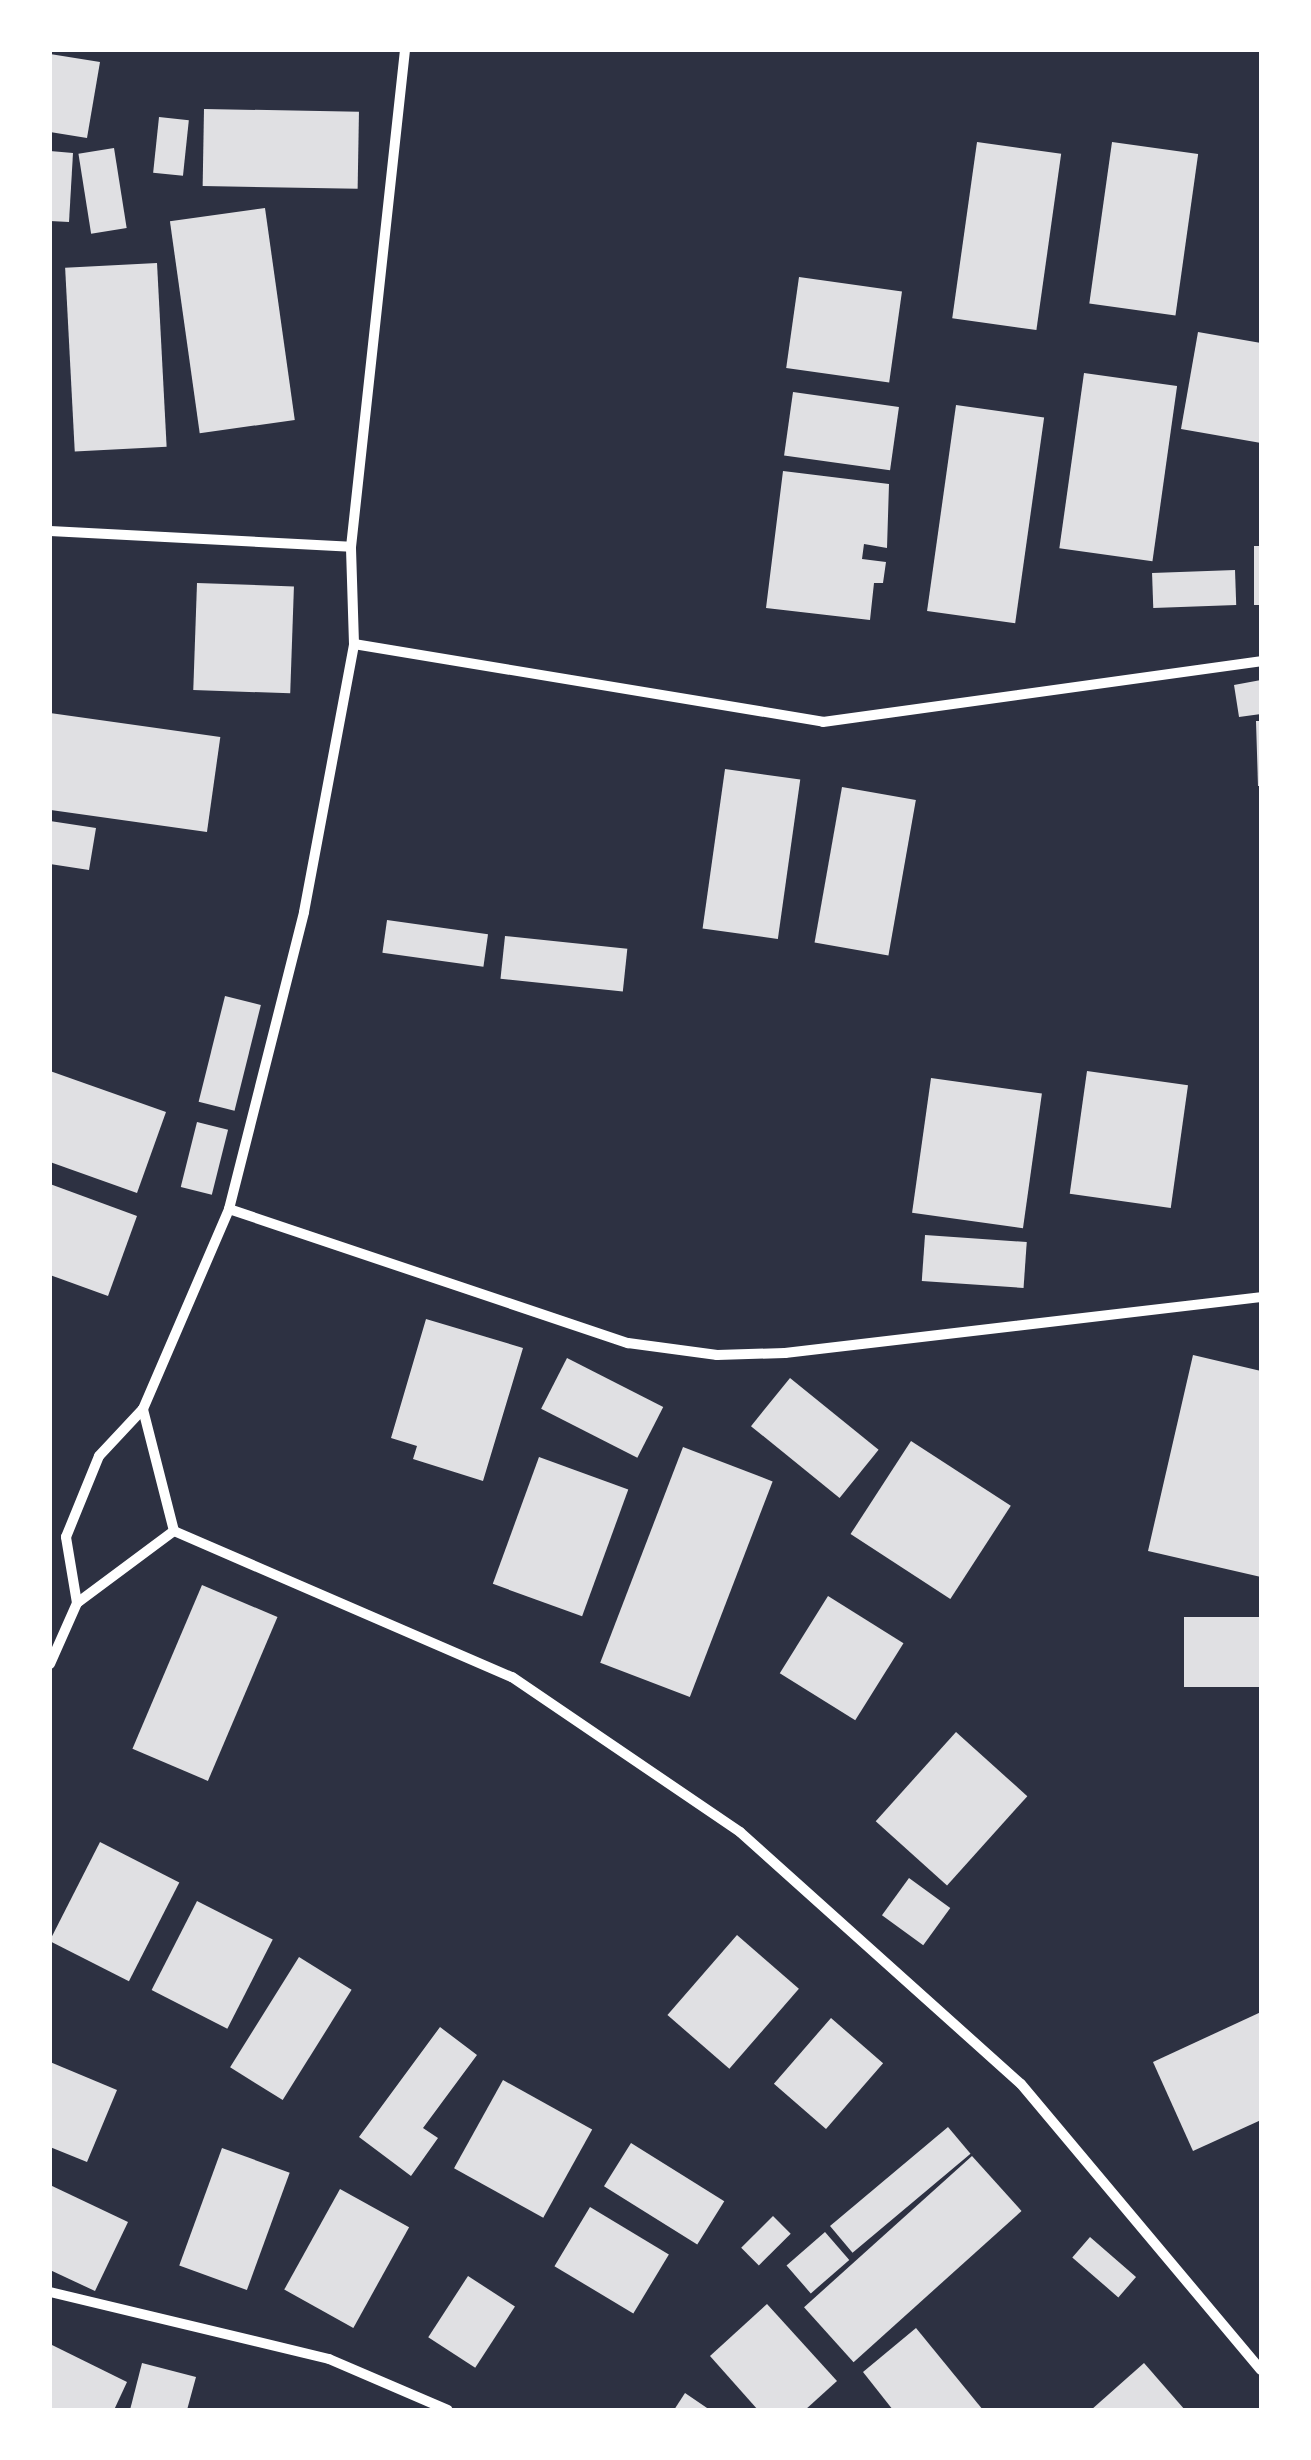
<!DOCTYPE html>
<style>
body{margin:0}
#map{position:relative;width:1311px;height:2460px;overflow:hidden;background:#2d3142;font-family:"Fira Sans Condensed",sans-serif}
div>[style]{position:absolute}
.building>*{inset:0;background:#e0e0e3;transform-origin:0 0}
.minor>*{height:10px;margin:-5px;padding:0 5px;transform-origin:5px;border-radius:5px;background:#fff}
span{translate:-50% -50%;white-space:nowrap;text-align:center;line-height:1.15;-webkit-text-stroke:8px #fff;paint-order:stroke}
.frame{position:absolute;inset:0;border:52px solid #fff;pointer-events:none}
</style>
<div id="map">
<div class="building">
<i style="clip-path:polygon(50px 54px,100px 62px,87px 138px,50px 132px)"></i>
<i style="left:204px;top:109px;width:155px;height:77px;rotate:1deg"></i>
<i style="left:159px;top:117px;width:30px;height:56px;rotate:6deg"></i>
<i style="left:977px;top:142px;width:85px;height:178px;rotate:8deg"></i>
<i style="left:1112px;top:142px;width:87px;height:163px;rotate:8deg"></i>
<i style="left:114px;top:148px;width:81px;height:36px;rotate:81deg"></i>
<i style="clip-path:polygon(50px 151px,73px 153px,69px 222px,50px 221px)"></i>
<i style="left:265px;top:208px;width:214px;height:96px;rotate:82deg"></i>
<i style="left:157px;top:263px;width:184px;height:92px;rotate:87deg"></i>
<i style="left:799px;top:277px;width:104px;height:92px;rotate:8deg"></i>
<i style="clip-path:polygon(1198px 332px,1261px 343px,1261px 443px,1181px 429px)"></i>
<i style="left:1084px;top:373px;width:94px;height:177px;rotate:8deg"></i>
<i style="left:793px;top:392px;width:107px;height:64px;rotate:8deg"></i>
<i style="left:956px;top:405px;width:89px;height:208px;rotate:8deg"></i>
<i style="clip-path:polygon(783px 471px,889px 484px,887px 548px,864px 544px,862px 559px,886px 562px,883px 583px,874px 583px,870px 620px,766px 608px)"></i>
<i style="left:1254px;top:546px;width:7px;height:59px"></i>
<i style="left:1235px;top:570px;width:35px;height:83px;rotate:88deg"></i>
<i style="left:197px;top:583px;width:97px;height:107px;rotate:2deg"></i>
<i style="clip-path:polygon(1261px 680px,1261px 714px,1239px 717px,1234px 685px)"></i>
<i style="left:50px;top:713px;width:172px;height:96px;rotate:8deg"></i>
<i style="clip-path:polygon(1256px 721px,1261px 721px,1261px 786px,1258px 786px)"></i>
<i style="left:725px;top:769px;width:76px;height:161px;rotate:8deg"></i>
<i style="left:842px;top:787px;width:75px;height:158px;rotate:10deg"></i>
<i style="clip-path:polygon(50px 821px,96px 828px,89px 870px,50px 864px)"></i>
<i style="left:387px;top:920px;width:102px;height:33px;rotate:8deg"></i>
<i style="left:505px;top:936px;width:123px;height:43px;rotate:6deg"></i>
<i style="left:225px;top:996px;width:37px;height:109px;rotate:14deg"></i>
<i style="clip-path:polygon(50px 1071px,166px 1112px,137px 1193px,50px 1162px)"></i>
<i style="left:1087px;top:1071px;width:102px;height:124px;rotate:8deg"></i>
<i style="left:931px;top:1078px;width:112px;height:136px;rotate:8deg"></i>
<i style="left:197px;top:1122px;width:32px;height:67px;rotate:14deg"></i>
<i style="clip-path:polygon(50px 1184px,137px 1216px,108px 1296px,50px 1275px)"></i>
<i style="left:925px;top:1235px;width:102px;height:46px;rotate:4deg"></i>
<i style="clip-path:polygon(426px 1319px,523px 1348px,483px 1481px,413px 1459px,417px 1446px,391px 1438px)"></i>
<i style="clip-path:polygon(1193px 1355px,1261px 1371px,1261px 1577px,1148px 1551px)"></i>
<i style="left:567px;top:1358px;width:108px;height:57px;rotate:27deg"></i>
<i style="left:790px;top:1378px;width:114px;height:62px;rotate:39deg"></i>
<i style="left:911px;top:1441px;width:119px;height:111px;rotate:33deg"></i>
<i style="left:683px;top:1447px;width:96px;height:231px;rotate:21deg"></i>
<i style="left:539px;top:1457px;width:95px;height:135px;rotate:20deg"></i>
<i style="left:202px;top:1585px;width:82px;height:178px;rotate:23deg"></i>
<i style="left:828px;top:1596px;width:89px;height:91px;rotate:32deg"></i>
<i style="left:1261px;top:1617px;width:70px;height:77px;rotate:90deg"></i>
<i style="left:956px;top:1732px;width:96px;height:120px;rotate:42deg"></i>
<i style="left:100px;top:1842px;width:89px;height:111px;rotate:27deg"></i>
<i style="left:909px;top:1878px;width:51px;height:46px;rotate:36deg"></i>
<i style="left:197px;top:1901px;width:85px;height:100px;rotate:27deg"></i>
<i style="left:737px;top:1935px;width:82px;height:106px;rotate:41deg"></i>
<i style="left:299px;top:1957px;width:62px;height:130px;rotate:32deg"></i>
<i style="clip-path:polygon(1261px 2012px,1261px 2120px,1193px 2151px,1153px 2062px)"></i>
<i style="left:831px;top:2018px;width:69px;height:87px;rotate:41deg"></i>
<i style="clip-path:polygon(440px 2027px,477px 2055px,423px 2128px,438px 2138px,411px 2176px,359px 2137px)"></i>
<i style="clip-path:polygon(50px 2062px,117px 2090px,87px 2162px,50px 2147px)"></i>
<i style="left:503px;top:2080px;width:102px;height:101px;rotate:29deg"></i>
<i style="left:948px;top:2127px;width:35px;height:154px;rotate:50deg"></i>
<i style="left:631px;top:2143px;width:110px;height:51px;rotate:32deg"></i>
<i style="left:222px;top:2148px;width:72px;height:125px;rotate:20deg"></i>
<i style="left:972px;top:2156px;width:74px;height:226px;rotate:48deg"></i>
<i style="clip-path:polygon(50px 2185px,128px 2222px,95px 2291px,50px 2270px)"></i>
<i style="left:340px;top:2189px;width:79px;height:115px;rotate:29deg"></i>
<i style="left:590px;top:2207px;width:92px;height:69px;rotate:31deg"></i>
<i style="left:773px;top:2216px;width:25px;height:45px;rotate:45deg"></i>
<i style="left:825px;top:2232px;width:37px;height:51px;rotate:49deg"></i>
<i style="left:1090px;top:2237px;width:61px;height:27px;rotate:41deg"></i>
<i style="left:468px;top:2276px;width:56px;height:73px;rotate:33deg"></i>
<i style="clip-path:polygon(767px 2304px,837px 2381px,805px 2410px,758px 2410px,710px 2356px)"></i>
<i style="clip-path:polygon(916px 2328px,983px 2410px,893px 2410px,863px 2372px)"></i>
<i style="clip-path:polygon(50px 2344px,127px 2382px,114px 2410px,50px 2410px)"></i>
<i style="clip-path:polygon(142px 2363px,196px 2377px,187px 2410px,130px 2410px)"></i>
<i style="clip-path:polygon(1144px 2363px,1185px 2410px,1091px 2410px)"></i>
<i style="clip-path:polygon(685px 2393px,710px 2410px,674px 2410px)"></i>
</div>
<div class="minor">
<i style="left:50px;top:531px;width:301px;rotate:3deg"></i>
<i style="left:354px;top:644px;width:475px;rotate:9.4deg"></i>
<i style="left:823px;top:722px;width:442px;rotate:-7.9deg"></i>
<i style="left:229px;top:1209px;width:421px;rotate:18.6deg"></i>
<i style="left:628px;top:1343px;width:90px;rotate:7.7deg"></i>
<i style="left:717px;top:1355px;width:68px;rotate:-1.7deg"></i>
<i style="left:785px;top:1353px;width:479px;rotate:-6.7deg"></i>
<i style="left:174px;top:1531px;width:368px;rotate:23.4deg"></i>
<i style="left:512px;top:1677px;width:276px;rotate:34.2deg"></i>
<i style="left:740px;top:1832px;width:377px;rotate:41.9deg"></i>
<i style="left:1021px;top:2084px;width:373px;rotate:50deg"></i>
<i style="left:77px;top:1603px;width:121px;rotate:-36.6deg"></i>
<i style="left:174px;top:1531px;width:126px;rotate:-104.3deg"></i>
<i style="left:50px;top:1664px;width:67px;rotate:-66.1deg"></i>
<i style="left:77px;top:1603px;width:67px;rotate:-99.5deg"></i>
<i style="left:66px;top:1537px;width:87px;rotate:-67.8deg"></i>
<i style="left:99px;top:1456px;width:64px;rotate:-46.9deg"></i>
<i style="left:143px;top:1409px;width:218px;rotate:-66.7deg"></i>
<i style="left:229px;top:1209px;width:306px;rotate:-75.8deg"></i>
<i style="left:304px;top:912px;width:273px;rotate:-79.4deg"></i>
<i style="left:354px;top:644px;width:97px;rotate:-91.8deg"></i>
<i style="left:351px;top:547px;width:500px;rotate:-83.8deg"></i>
<i style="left:50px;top:2292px;width:287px;rotate:13.5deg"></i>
<i style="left:329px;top:2359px;width:129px;rotate:23.2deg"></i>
</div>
<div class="frame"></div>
</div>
